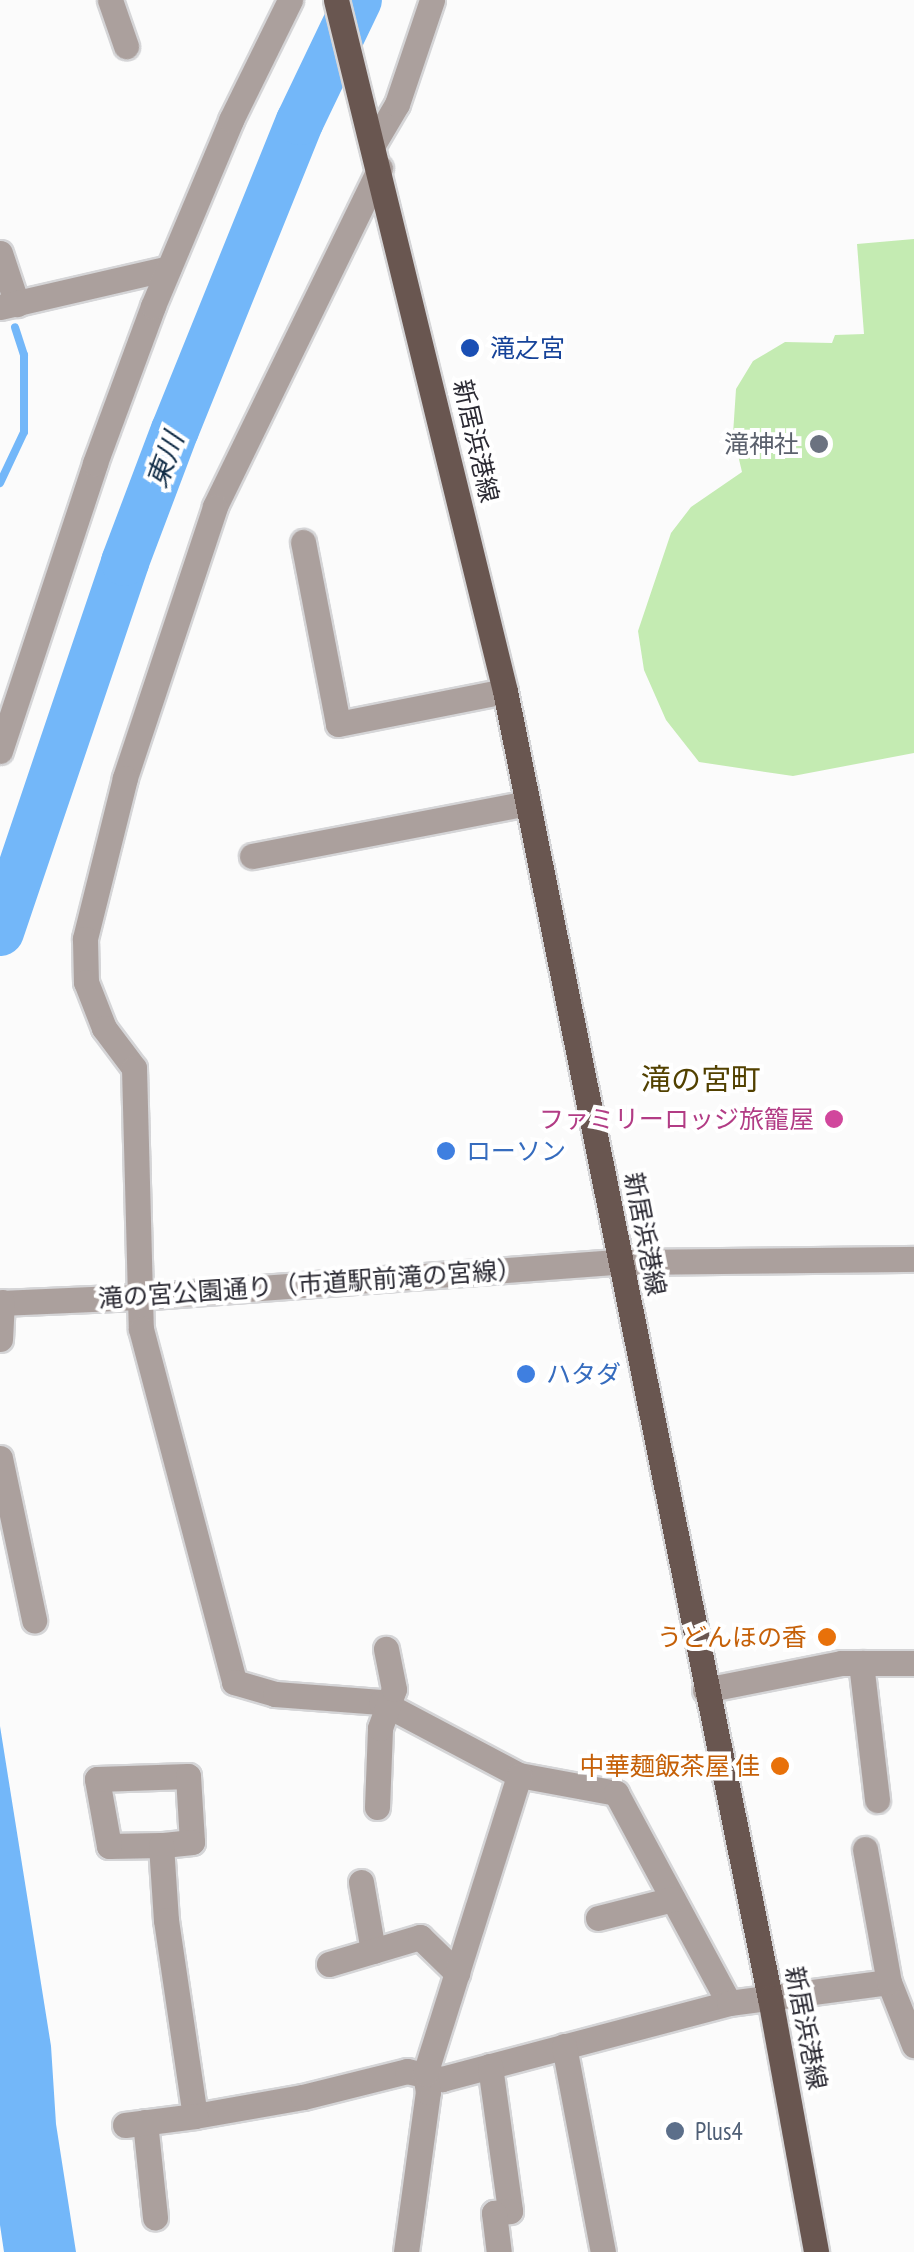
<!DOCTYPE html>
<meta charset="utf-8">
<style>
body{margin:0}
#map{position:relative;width:914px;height:2252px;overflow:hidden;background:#fbfbfb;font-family:"PT Sans Narrow","Noto Sans JP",sans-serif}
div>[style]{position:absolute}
.green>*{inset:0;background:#c4ebb2}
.water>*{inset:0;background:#73b7f9}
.stream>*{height:8px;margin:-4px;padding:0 4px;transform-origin:4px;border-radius:4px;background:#73b7f9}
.river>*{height:48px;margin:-24px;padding:0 24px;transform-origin:24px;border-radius:24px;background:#73b7f9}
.roads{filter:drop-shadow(2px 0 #d5d5d7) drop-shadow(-2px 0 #d5d5d7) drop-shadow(0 2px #d5d5d7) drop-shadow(0 -2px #d5d5d7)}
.minor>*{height:25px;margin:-12.5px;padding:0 12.5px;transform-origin:12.5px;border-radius:12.5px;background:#aba09d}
.major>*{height:25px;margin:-12.5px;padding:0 12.5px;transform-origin:12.5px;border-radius:12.5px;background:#695650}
.dots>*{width:28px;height:28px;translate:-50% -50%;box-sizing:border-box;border:5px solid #fff;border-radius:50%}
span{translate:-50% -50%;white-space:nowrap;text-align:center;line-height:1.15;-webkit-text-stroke:8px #fff;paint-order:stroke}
.transit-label{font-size:25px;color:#164399}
.left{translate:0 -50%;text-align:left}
.street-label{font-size:25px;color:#2a2932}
.worship-label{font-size:25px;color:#5b616d}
.right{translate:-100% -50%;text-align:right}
.hotel-label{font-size:25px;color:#b23c85}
.shop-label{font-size:25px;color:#366cbe}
.food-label{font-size:25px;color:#c56008}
.service-label{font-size:25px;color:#4e5e75}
.water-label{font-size:28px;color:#0f2b45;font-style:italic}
.quarter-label{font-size:30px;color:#524100}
</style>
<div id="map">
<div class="green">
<i style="clip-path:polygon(914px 239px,914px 753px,793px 776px,699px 762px,666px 720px,644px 670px,638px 631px,671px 533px,691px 507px,742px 472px,733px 434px,736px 389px,753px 361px,785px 342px,832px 343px,835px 335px,864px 334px,857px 244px)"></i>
</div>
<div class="water">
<i style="clip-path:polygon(0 1726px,51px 2046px,56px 2124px,76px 2252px,4px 2252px,0 2225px)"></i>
</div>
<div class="stream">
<i style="left:0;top:483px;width:56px;rotate:-64.8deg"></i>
<i style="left:24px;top:432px;width:77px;rotate:-90deg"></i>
<i style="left:24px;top:355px;width:29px;rotate:-108deg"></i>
</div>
<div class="river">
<i style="left:0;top:932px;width:391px;rotate:-71.3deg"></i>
<i style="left:125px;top:562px;width:141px;rotate:-69.3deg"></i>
<i style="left:175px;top:430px;width:333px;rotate:-68deg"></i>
<i style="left:300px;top:121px;width:134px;rotate:-64.4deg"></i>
</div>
<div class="roads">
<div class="minor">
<i style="left:110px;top:0;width:49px;rotate:70.8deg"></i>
<i style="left:374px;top:143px;width:45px;rotate:-59.5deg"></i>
<i style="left:397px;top:104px;width:110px;rotate:-71.4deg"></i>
<i style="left:380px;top:168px;width:377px;rotate:116deg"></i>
<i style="left:215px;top:507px;width:286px;rotate:108.4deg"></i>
<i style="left:125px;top:778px;width:166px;rotate:104deg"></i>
<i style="left:85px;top:939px;width:43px;rotate:88.7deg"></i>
<i style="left:86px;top:982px;width:49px;rotate:68.6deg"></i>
<i style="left:104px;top:1028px;width:50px;rotate:53.1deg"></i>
<i style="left:134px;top:1068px;width:261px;rotate:88.5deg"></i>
<i style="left:141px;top:1329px;width:365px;rotate:75.2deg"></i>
<i style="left:234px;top:1682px;width:43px;rotate:16.3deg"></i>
<i style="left:275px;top:1694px;width:106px;rotate:4.3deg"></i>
<i style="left:381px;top:1702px;width:156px;rotate:27.9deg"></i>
<i style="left:519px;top:1775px;width:99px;rotate:10.5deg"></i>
<i style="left:616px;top:1793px;width:238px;rotate:61.7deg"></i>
<i style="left:0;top:253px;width:54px;rotate:71.6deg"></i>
<i style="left:0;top:307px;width:173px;rotate:-13deg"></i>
<i style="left:303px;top:542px;width:185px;rotate:79.1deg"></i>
<i style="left:338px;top:724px;width:170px;rotate:-11.2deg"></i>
<i style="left:0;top:751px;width:303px;rotate:-71.7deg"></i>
<i style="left:95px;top:463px;width:167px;rotate:-69.7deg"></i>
<i style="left:153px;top:306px;width:202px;rotate:-67.2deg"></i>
<i style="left:231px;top:120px;width:134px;rotate:-63.8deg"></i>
<i style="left:252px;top:856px;width:280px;rotate:-10.9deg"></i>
<i style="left:0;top:1303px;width:138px;rotate:-2.5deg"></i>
<i style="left:138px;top:1297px;width:483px;rotate:-4.2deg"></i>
<i style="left:620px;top:1262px;width:294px;rotate:-0.6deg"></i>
<i style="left:0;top:1339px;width:37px;rotate:-87deg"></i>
<i style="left:0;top:1458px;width:166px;rotate:78.1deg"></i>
<i style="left:861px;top:1663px;width:138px;rotate:83.3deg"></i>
<i style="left:705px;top:1690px;width:139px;rotate:-11.2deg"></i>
<i style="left:841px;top:1663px;width:73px"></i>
<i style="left:377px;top:1807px;width:79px;rotate:-87.8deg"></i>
<i style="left:380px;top:1728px;width:41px;rotate:-70.3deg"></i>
<i style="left:394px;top:1689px;width:41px;rotate:-101.3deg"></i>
<i style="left:161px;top:1845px;width:52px;rotate:178.9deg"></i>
<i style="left:109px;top:1846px;width:68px;rotate:-100.2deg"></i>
<i style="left:97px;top:1779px;width:91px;rotate:-1.9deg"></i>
<i style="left:188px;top:1776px;width:66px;rotate:86.5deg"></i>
<i style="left:192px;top:1842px;width:31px;rotate:174deg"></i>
<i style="left:161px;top:1845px;width:75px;rotate:86.2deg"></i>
<i style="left:166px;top:1920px;width:198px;rotate:81.6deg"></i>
<i style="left:195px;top:2116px;width:110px;rotate:-10deg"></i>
<i style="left:303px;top:2097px;width:107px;rotate:-14deg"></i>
<i style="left:407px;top:2071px;width:36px;rotate:13deg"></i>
<i style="left:442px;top:2079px;width:297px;rotate:-14.8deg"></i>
<i style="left:729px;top:2003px;width:161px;rotate:-7.5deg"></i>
<i style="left:889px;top:1982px;width:68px;rotate:68.4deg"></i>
<i style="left:865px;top:1849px;width:135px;rotate:79.8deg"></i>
<i style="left:361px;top:1882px;width:70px;rotate:80.1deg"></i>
<i style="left:598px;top:1918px;width:77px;rotate:-14.2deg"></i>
<i style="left:329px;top:1964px;width:95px;rotate:-16.5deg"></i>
<i style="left:420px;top:1937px;width:52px;rotate:44.2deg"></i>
<i style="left:564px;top:2046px;width:210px;rotate:79.3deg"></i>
<i style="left:490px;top:2066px;width:146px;rotate:82.1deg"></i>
<i style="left:510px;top:2211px;width:16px;rotate:173deg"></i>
<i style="left:494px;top:2213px;width:39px;rotate:83deg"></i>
<i style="left:145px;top:2122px;width:96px;rotate:84deg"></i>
<i style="left:125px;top:2125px;width:71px;rotate:-7.3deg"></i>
<i style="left:406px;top:2252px;width:162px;rotate:-82.2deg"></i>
<i style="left:428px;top:2092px;width:18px;rotate:-99deg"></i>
<i style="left:425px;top:2074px;width:313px;rotate:-72.5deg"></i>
</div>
<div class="major">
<i style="left:336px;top:0;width:711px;rotate:76.26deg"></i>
<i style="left:505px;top:691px;width:1334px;rotate:78.54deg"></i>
<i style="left:770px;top:1998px;width:258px;rotate:79.7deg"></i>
</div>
</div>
<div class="dots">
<i style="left:470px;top:348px;background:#1a4fb4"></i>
<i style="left:819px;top:444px;background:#6b7280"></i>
<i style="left:834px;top:1119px;background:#d1479c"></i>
<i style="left:446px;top:1151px;background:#3f7fe0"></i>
<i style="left:526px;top:1374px;background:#3f7fe0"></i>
<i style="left:827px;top:1637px;background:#e8710a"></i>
<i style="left:780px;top:1766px;background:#e8710a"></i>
<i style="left:675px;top:2131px;background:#5c6f8a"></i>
</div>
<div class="transit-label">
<span class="left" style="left:490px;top:348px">滝之宮</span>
</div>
<div class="street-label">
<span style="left:476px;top:441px;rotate:77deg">新居浜港線</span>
<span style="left:645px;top:1234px;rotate:79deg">新居浜港線</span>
<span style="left:310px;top:1284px;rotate:-4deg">滝の宮公園通り（市道駅前滝の宮線）</span>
<span style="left:806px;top:2028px;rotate:79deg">新居浜港線</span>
</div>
<div class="worship-label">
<span class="right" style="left:799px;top:444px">滝神社</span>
</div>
<div class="hotel-label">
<span class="right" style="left:814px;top:1119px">ファミリーロッジ旅籠屋</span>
</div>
<div class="shop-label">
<span class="left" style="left:466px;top:1151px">ローソン</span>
<span class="left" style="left:546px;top:1374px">ハタダ</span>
</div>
<div class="food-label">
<span class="right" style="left:807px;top:1637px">うどんほの香</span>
<span class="right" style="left:760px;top:1766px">中華麺飯茶屋 佳</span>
</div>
<div class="service-label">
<span class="left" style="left:695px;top:2131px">Plus4</span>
</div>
<div class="water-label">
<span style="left:165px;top:460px;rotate:-70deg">東川</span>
</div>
<div class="quarter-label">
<span style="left:701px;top:1079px">滝の宮町</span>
</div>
</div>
